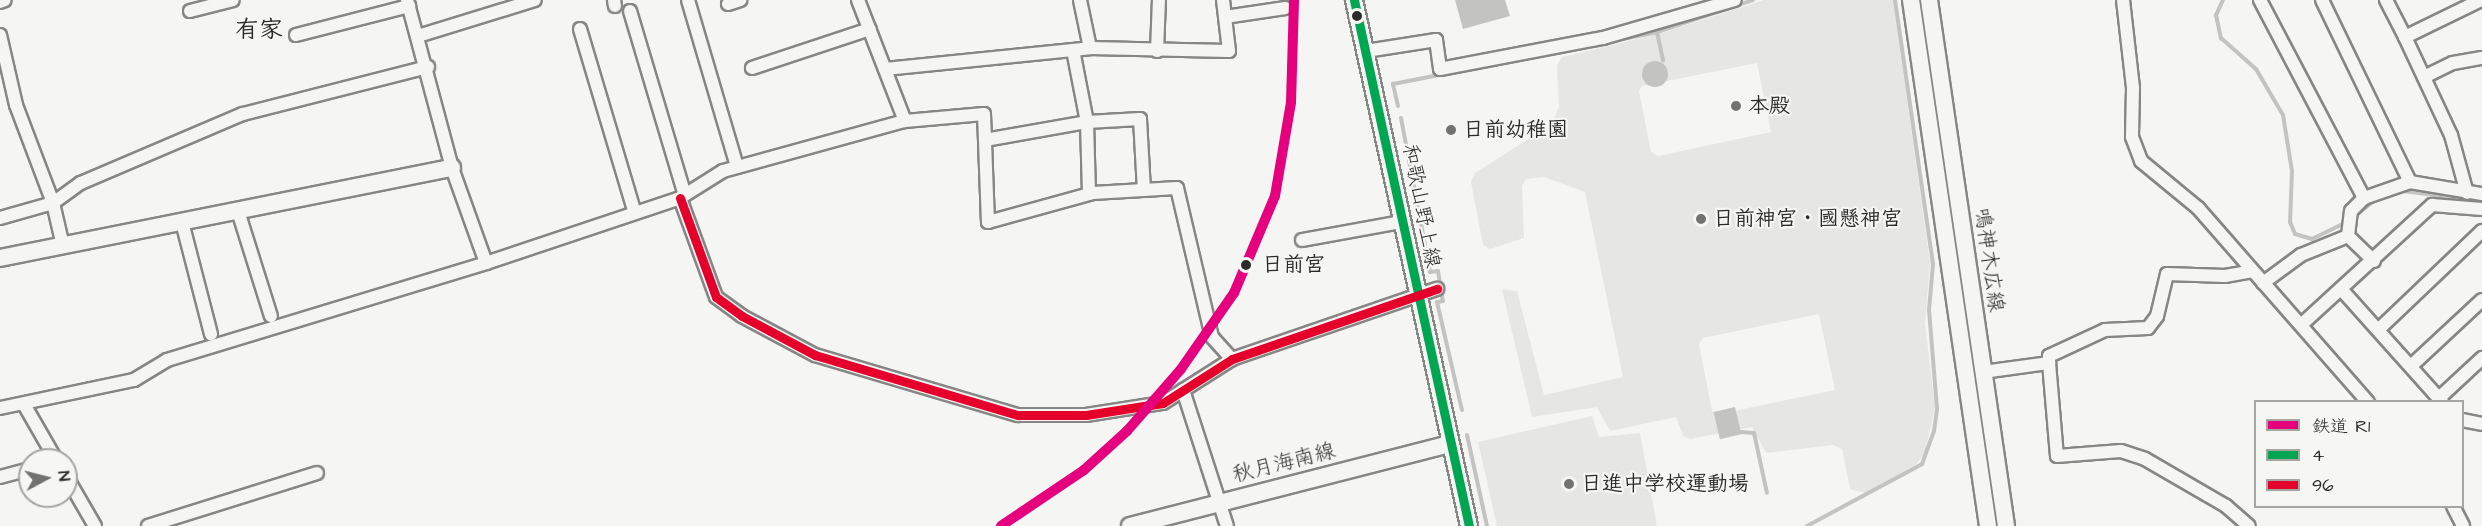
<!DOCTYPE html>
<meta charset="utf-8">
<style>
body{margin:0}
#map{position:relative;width:2482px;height:526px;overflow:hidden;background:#f5f5f3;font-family:"Architects Daughter","Klee One",sans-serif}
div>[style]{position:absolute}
.green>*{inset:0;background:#e6e6e2}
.water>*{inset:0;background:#c3c3c1;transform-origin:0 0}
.round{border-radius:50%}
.stream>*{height:4px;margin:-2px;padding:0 2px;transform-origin:2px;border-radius:2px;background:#c3c3c1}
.roads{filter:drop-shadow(2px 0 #868685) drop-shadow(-2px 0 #868685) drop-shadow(0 2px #868685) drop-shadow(0 -2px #868685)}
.street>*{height:12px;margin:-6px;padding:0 6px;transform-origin:6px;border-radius:6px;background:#f5f5f3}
.secondary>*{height:16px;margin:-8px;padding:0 8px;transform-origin:8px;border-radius:8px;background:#f5f5f3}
.bus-1>*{height:9px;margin:-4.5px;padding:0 4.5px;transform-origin:4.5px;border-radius:4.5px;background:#00a651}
.bus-2>*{height:9px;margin:-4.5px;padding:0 4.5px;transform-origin:4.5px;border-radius:4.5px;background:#e4002b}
.rail-1>*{height:10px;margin:-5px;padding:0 5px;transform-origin:5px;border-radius:5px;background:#e5007d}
.dots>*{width:16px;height:16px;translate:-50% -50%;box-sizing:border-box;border:3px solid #f6f6f2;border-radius:50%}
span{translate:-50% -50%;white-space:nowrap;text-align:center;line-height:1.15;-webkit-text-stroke:4.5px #f6f6f2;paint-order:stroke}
.poi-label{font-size:21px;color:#2b2b2b;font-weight:700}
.left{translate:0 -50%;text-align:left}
.street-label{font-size:21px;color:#2b2b2b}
.stop-label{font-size:21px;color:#2b2b2b;font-weight:700}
.quarter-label{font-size:24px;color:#2b2b2b;font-weight:700}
.legend{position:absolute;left:2254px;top:400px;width:210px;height:108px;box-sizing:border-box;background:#f6f6f2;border:2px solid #a5a5a2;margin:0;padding:8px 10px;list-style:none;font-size:18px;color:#2b2b2b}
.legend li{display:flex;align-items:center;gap:12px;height:30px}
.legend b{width:30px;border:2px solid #a5a5a2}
.north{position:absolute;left:18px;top:448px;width:60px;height:60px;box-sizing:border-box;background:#f6f6f2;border:2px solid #a5a5a2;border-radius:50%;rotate:83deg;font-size:16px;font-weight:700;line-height:24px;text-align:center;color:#2b2b2b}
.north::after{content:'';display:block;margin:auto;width:21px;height:27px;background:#727271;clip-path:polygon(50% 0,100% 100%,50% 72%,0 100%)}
</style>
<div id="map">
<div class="green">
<i style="clip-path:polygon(evenodd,1764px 0,1893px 0,1930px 263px,1925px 323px,1935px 408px,1925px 452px,1916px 465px,1865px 493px,1850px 489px,1842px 449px,1833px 445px,1766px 453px,1752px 427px,1690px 439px,1683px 436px,1676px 417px,1610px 431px,1597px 407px,1532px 417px,1502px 289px,1517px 291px,1544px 395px,1623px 377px,1585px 192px,1544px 177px,1526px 179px,1522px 186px,1524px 238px,1490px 249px,1483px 245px,1471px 182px,1475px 173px,1552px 124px,1559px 107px,1557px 66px,1562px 57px,1662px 33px,1764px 0,1757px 63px,1771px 132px,1658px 156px,1651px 152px,1639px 91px,1642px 86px,1757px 63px,1764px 0,1819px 314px,1835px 390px,1719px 414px,1712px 411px,1699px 344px,1703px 338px,1819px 314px)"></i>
<i style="clip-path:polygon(1592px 416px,1599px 437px,1640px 433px,1657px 526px,1497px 526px,1478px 442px)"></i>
</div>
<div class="water">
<i style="clip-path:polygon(1455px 0,1505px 0,1510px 16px,1463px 29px)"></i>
<i class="round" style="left:1642px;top:61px;width:26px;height:26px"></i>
<i style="left:1735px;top:407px;width:28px;height:22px;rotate:77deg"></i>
</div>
<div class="stream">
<i style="left:2223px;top:0;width:17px;rotate:115deg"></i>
<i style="left:2216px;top:15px;width:24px;rotate:78deg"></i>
<i style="left:2221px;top:38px;width:47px;rotate:41.5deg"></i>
<i style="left:2256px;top:69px;width:53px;rotate:59.6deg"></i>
<i style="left:2283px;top:115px;width:57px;rotate:80.9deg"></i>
<i style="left:2292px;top:171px;width:51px;rotate:92.2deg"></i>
<i style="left:2290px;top:222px;width:13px;rotate:67deg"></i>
<i style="left:2295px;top:234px;width:18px;rotate:16deg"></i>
<i style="left:2312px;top:239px;width:37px;rotate:-26deg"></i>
<i style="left:1657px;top:32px;width:101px;rotate:-18.4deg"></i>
<i style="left:1398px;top:106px;width:23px;rotate:-103deg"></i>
<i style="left:1393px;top:84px;width:269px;rotate:-11.1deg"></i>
<i style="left:1657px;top:32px;width:29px;rotate:78deg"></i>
<i style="left:1401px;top:118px;width:157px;rotate:79.3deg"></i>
<i style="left:1430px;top:272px;width:8px;rotate:-7deg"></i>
<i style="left:1438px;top:271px;width:30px;rotate:81deg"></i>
<i style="left:1443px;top:301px;width:6px;rotate:171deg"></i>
<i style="left:1437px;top:302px;width:111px;rotate:77deg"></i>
<i style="left:2403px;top:191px;width:80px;rotate:7.2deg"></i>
<i style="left:2354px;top:217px;width:28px;rotate:-39deg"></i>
<i style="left:1741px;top:432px;width:13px;rotate:4deg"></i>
<i style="left:1754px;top:433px;width:61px;rotate:77.8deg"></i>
<i style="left:1467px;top:435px;width:93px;rotate:77.6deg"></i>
<i style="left:1807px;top:526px;width:131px;rotate:-28.3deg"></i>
<i style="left:1922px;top:464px;width:35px;rotate:-70deg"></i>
<i style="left:1934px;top:431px;width:22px;rotate:-82deg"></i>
<i style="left:1937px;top:409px;width:99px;rotate:-94.6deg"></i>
<i style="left:1929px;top:310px;width:46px;rotate:-85deg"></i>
<i style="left:1933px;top:264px;width:267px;rotate:-98.2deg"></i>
</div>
<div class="roads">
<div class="street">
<i style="left:407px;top:0;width:174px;rotate:75deg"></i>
<i style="left:452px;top:168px;width:101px;rotate:70.3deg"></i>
<i style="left:486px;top:263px;width:205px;rotate:-18.5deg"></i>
<i style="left:680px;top:198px;width:51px;rotate:-32.1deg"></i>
<i style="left:723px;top:171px;width:189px;rotate:-15.4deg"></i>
<i style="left:905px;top:121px;width:79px;rotate:-5.1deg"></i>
<i style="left:984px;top:114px;width:108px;rotate:87.9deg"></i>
<i style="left:988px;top:222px;width:109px;rotate:-15.4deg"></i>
<i style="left:1093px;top:193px;width:84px;rotate:-3.4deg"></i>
<i style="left:1177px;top:188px;width:153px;rotate:76.8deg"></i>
<i style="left:1212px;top:337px;width:30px;rotate:48deg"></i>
<i style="left:614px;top:0;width:6px;rotate:81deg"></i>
<i style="left:688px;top:0;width:174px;rotate:73.6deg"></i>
<i style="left:858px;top:0;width:130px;rotate:68.8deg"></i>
<i style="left:2123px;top:0;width:89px;rotate:83.5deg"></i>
<i style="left:2133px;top:88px;width:49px;rotate:91.2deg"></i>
<i style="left:2132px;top:137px;width:26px;rotate:69deg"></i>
<i style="left:2141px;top:161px;width:74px;rotate:39.5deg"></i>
<i style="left:2198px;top:208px;width:258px;rotate:48.8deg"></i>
<i style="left:2260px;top:0;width:224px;rotate:62.3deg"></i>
<i style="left:2364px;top:198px;width:18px;rotate:135deg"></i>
<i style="left:2351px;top:211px;width:25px;rotate:97deg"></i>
<i style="left:2348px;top:236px;width:36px;rotate:44deg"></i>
<i style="left:2322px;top:0;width:202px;rotate:64.2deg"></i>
<i style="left:2410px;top:182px;width:49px;rotate:160.8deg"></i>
<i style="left:2386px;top:0;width:42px;rotate:62.8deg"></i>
<i style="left:2405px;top:37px;width:85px;rotate:-26deg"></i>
<i style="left:0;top:2px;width:5px;rotate:-22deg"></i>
<i style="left:728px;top:4px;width:13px;rotate:-18deg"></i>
<i style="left:190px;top:11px;width:44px;rotate:-14.3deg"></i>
<i style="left:630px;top:11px;width:192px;rotate:73.4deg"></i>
<i style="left:1225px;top:17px;width:61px;rotate:-8.5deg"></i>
<i style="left:580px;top:29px;width:192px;rotate:73.4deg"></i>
<i style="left:0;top:35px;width:72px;rotate:77.1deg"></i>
<i style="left:16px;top:105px;width:105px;rotate:69.3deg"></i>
<i style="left:53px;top:203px;width:44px;rotate:76.9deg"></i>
<i style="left:296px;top:35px;width:117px;rotate:-14.4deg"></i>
<i style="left:418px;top:36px;width:122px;rotate:-17.1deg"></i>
<i style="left:2405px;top:37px;width:108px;rotate:64.9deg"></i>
<i style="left:2451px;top:135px;width:60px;rotate:74.6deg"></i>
<i style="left:1090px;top:48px;width:139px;rotate:1.2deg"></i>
<i style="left:1229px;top:51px;width:51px;rotate:-96.7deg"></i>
<i style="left:1073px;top:50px;width:73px;rotate:79deg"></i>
<i style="left:1087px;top:122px;width:72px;rotate:88.4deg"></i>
<i style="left:1157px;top:51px;width:51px;rotate:-87.8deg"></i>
<i style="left:1366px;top:51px;width:71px;rotate:-8.9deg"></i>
<i style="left:1436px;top:40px;width:29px;rotate:82deg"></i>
<i style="left:1440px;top:69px;width:166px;rotate:-10.8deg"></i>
<i style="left:1603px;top:38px;width:137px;rotate:-16.1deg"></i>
<i style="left:752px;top:68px;width:124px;rotate:-18.3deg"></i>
<i style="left:885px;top:69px;width:206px;rotate:-5.8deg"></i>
<i style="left:1090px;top:48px;width:49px;rotate:-101.8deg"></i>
<i style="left:2424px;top:77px;width:32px;rotate:-26deg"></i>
<i style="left:2453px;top:63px;width:29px;rotate:-10deg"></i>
<i style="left:985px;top:140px;width:104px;rotate:-10deg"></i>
<i style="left:1087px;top:122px;width:53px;rotate:-3.2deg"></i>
<i style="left:1140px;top:119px;width:71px;rotate:86.8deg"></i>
<i style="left:2410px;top:182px;width:73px;rotate:9.5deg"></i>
<i style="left:680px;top:198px;width:105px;rotate:70deg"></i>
<i style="left:716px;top:297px;width:32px;rotate:36deg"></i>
<i style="left:742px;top:316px;width:83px;rotate:28.1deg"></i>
<i style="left:815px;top:355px;width:212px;rotate:16.5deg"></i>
<i style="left:1018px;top:415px;width:68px"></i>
<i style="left:1086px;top:415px;width:78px;rotate:-8.9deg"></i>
<i style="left:1163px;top:403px;width:82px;rotate:-32.5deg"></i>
<i style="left:1232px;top:359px;width:217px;rotate:-18.9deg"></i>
<i style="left:238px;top:211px;width:110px;rotate:72.6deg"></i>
<i style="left:0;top:218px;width:55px;rotate:-15.8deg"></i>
<i style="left:53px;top:203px;width:34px;rotate:-36deg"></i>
<i style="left:81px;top:183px;width:176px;rotate:-23.1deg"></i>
<i style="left:243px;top:114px;width:191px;rotate:-14.3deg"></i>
<i style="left:182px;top:222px;width:116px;rotate:75.5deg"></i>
<i style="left:1302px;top:240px;width:101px;rotate:-10.3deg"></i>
<i style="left:2263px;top:283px;width:47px;rotate:-36.4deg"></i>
<i style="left:2301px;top:255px;width:51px;rotate:-22deg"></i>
<i style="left:2341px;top:289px;width:152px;rotate:48.2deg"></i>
<i style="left:2301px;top:325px;width:178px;rotate:-42.5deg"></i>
<i style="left:2432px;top:205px;width:50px;rotate:4.6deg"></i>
<i style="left:2378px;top:330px;width:144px;rotate:-43.6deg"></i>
<i style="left:2049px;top:363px;width:7px;rotate:-90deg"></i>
<i style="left:2049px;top:356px;width:62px;rotate:-24.9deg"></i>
<i style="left:2105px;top:330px;width:43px;rotate:-2.7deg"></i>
<i style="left:2148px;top:328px;width:15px;rotate:-53deg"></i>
<i style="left:2157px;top:316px;width:43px;rotate:-76.6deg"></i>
<i style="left:2167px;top:274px;width:58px;rotate:2deg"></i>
<i style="left:2225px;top:276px;width:28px;rotate:-10deg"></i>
<i style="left:2411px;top:366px;width:97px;rotate:-42.9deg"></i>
<i style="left:1983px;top:372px;width:67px;rotate:-7.8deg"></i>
<i style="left:2049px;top:363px;width:93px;rotate:85.1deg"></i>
<i style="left:2057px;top:456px;width:64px;rotate:-4.5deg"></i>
<i style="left:2121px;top:451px;width:25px;rotate:18deg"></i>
<i style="left:2145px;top:459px;width:94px;rotate:30.1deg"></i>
<i style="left:2226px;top:506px;width:30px;rotate:41deg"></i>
<i style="left:1183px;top:390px;width:143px;rotate:72.1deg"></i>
<i style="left:2439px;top:398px;width:59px;rotate:-42.9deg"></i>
<i style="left:25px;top:406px;width:62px;rotate:60.1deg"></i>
<i style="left:0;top:408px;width:137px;rotate:-11.8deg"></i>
<i style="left:134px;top:380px;width:39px;rotate:-31deg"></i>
<i style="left:167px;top:360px;width:333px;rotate:-16.9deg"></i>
<i style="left:2462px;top:420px;width:20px;rotate:11deg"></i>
<i style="left:66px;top:476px;width:58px;rotate:59.9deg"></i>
<i style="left:0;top:477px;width:31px;rotate:-15deg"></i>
<i style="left:2453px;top:506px;width:22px;rotate:63deg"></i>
<i style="left:148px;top:526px;width:177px;rotate:-17.4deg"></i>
</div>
<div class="secondary">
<i style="left:1354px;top:0;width:538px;rotate:77.67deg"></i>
<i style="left:1911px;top:0;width:532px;rotate:81.67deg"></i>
<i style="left:1929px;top:0;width:532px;rotate:81.67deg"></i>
<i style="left:0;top:258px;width:461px;rotate:-11.3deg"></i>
<i style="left:1130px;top:526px;width:330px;rotate:-14.4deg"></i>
</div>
</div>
<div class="bus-1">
<i style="left:1354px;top:0;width:538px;rotate:77.67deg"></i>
</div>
<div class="bus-2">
<i style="left:680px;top:198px;width:105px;rotate:70deg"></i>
<i style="left:716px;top:297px;width:32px;rotate:36deg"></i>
<i style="left:742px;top:316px;width:83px;rotate:28.1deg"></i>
<i style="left:815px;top:355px;width:212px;rotate:16.5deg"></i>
<i style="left:1018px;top:415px;width:68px"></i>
<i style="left:1086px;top:415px;width:78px;rotate:-8.9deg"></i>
<i style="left:1163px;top:403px;width:82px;rotate:-32.5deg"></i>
<i style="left:1232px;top:359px;width:217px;rotate:-18.9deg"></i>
</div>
<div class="rail-1">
<i style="left:1001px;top:526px;width:100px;rotate:-34deg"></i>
<i style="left:1084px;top:470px;width:58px;rotate:-42.2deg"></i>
<i style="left:1127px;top:431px;width:82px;rotate:-48.9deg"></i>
<i style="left:1181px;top:369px;width:93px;rotate:-55.1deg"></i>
<i style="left:1234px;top:293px;width:105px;rotate:-67.1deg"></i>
<i style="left:1275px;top:196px;width:95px;rotate:-80.3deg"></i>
<i style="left:1291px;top:102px;width:102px;rotate:-88.3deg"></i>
</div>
<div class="dots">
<i style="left:1357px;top:16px;background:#2b2b2b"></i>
<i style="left:1736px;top:106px;background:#727271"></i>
<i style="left:1451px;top:130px;background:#727271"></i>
<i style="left:1701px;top:219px;background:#727271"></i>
<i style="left:1246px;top:265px;background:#2b2b2b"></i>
<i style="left:1569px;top:484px;background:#727271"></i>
</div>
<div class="poi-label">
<span class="left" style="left:1748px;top:106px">本殿</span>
<span class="left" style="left:1463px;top:130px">日前幼稚園</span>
<span class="left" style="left:1713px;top:219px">日前神宮・國懸神宮</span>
<span class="left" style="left:1581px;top:484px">日進中学校運動場</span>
</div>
<div class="street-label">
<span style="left:1421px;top:206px;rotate:79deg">和歌山野上線</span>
<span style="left:1989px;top:260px;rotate:82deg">鳴神木広線</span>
<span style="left:1284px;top:463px;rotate:-14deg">秋月海南線</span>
</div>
<div class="stop-label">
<span class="left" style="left:1262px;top:265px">日前宮</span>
</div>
<div class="quarter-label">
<span style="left:259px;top:31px">有家</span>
</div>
<ul class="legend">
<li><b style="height:8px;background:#e5007d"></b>鉄道 R1</li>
<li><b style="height:8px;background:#00a651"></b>4</li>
<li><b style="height:8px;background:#e4002b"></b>96</li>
</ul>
<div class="north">N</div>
</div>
